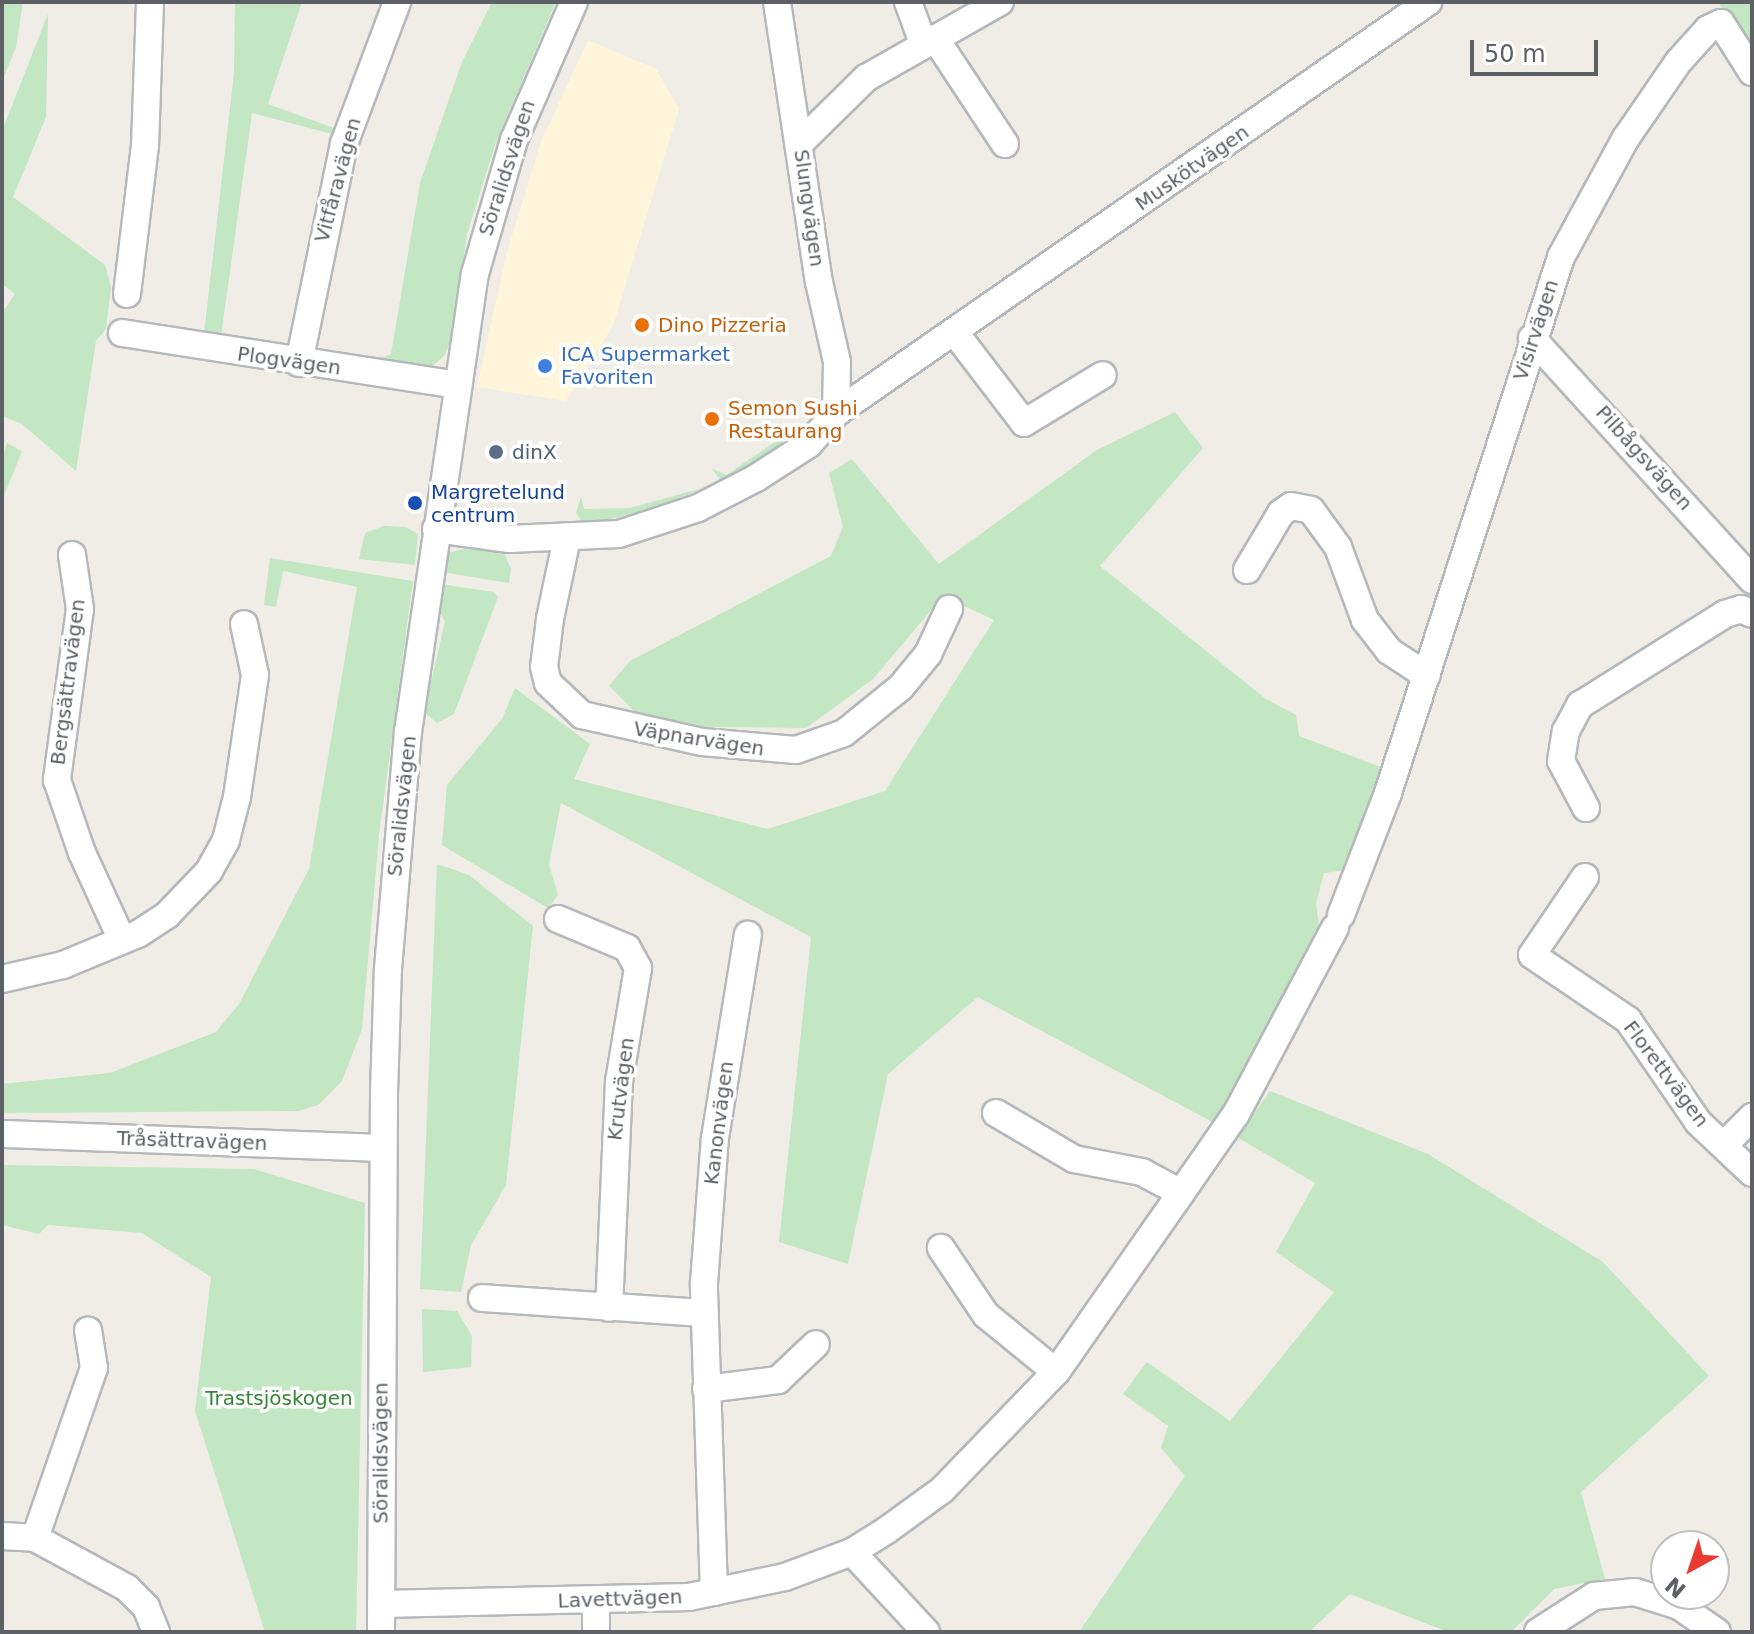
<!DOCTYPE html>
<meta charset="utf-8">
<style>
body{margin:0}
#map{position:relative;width:1754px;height:1634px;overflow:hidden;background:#efede5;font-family:"DejaVu Sans",sans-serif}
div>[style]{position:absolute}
.commercial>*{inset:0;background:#fef5db}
.green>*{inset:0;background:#c2e7c2}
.roads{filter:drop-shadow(2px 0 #b5b8bc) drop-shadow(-2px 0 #b5b8bc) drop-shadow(0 2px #b5b8bc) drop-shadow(0 -2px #b5b8bc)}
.minor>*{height:26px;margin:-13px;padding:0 13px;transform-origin:13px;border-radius:13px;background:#fff}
.dots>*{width:22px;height:22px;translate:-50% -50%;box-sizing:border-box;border:4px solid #fff;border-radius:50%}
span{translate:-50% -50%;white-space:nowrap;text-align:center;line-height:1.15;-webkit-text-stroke:7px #fff;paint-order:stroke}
.street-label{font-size:20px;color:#5d6165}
.food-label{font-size:20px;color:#c56008}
.left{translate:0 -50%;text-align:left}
.shop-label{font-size:20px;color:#366cbe}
.service-label{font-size:20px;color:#4e5e75}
.transit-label{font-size:20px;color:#164399}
.park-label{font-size:20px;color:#358537}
.frame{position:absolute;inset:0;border:4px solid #5d6165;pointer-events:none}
.north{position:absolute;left:1650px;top:1530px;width:80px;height:80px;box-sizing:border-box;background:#fff;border:2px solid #bec0c1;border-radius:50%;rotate:220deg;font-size:22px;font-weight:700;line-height:32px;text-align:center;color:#5d6165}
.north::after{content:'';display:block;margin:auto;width:28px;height:36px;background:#ea3b31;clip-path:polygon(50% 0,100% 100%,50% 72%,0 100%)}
.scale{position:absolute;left:1470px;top:40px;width:128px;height:36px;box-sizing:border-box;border:4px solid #5d6165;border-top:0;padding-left:10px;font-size:24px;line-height:28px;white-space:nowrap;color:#5d6165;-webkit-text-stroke:6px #fff;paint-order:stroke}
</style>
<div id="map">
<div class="commercial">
<i style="clip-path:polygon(588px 40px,656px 69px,679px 109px,613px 326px,566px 401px,477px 387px,507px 252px,541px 142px)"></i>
</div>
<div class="green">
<i style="clip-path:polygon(2px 2px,23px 2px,16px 47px,2px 82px)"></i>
<i style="clip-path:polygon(235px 2px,302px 2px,268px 104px,334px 128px,332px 134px,252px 113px,221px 336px,204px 334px,234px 73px)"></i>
<i style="clip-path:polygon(492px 2px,556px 2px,496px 142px,467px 234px,453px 336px,444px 356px,426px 372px,376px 360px,391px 354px,420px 183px,462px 62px)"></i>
<i style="clip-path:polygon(1718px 2px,1752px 2px,1752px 54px)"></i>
<i style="clip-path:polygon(48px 14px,46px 117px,13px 197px,105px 265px,111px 287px,106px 329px,96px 341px,76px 471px,22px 424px,2px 416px,2px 313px,15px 294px,2px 284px,2px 131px)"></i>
<i style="clip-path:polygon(1175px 412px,1203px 448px,1100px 566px,1266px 699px,1296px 715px,1299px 736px,1386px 769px,1354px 869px,1324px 873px,1316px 903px,1321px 941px,1218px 1125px,978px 997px,888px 1074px,848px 1264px,779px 1242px,811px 937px,561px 803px,549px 864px,558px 895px,548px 908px,442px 845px,447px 785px,502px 719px,515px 688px,590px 744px,574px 779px,768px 829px,885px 791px,994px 620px,943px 596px,873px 679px,806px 728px,706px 727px,641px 718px,609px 686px,630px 661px,831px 556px,843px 527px,829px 473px,852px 459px,939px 564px,1097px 450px)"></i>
<i style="clip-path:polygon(803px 431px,806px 434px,723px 483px,711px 468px,726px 475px,790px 432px)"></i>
<i style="clip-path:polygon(7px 443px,22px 451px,2px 501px,2px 459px)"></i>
<i style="clip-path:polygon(703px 488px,656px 508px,598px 522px,581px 520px,576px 513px,581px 497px,584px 509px,630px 508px)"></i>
<i style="clip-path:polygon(384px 526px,406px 527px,418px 534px,415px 565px,359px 559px,365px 533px)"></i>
<i style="clip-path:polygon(474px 546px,505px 555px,511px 569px,509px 583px,442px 572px,449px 553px)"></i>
<i style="clip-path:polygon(270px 558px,413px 581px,379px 835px,362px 1029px,342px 1081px,318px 1105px,298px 1111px,2px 1113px,2px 1084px,110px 1073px,216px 1032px,239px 1004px,309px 869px,357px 587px,283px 571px,276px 607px,264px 605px)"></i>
<i style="clip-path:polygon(440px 584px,494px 592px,498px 597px,454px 714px,437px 723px,424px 712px,445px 622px,439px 610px)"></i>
<i style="clip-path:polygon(437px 864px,469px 875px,533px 926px,506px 1185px,471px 1245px,461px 1292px,420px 1289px)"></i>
<i style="clip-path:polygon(1270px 1091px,1428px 1154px,1603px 1262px,1709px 1376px,1581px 1492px,1605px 1579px,1554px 1589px,1511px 1632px,1448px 1632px,1350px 1594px,1309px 1632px,1079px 1632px,1185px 1476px,1161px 1448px,1168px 1426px,1123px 1394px,1147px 1362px,1230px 1421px,1334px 1292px,1276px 1252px,1315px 1183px,1237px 1137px)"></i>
<i style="clip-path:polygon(2px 1165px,254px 1169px,365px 1203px,356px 1632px,265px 1632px,195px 1411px,211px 1277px,142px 1233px,48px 1225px,39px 1234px,2px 1225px)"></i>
<i style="clip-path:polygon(422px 1309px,457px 1311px,472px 1336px,471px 1367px,423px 1372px)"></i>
</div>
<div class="roads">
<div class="minor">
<i style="left:777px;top:2px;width:283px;rotate:81.5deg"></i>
<i style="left:819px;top:282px;width:82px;rotate:77.3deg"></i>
<i style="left:837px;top:362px;width:51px;rotate:91.1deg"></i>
<i style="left:908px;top:2px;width:44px;rotate:69.9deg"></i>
<i style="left:935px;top:38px;width:127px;rotate:56.6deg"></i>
<i style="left:800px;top:143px;width:93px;rotate:-44.6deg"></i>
<i style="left:866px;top:78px;width:154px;rotate:-29.6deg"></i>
<i style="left:127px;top:294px;width:149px;rotate:-83.1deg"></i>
<i style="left:145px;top:146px;width:144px;rotate:-88deg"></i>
<i style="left:122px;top:333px;width:339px;rotate:8.8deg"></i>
<i style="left:956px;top:334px;width:112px;rotate:52.6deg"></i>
<i style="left:1024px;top:423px;width:92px;rotate:-31.3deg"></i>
<i style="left:1532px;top:338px;width:327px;rotate:47.7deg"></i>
<i style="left:299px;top:363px;width:224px;rotate:-78.4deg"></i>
<i style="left:344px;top:144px;width:152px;rotate:-69.5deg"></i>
<i style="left:436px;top:529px;width:74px;rotate:7.8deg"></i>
<i style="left:509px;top:539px;width:110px;rotate:-2.6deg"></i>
<i style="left:619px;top:534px;width:83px;rotate:-18.2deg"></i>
<i style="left:698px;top:508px;width:65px;rotate:-27.3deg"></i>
<i style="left:756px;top:478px;width:63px;rotate:-32.7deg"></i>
<i style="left:809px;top:444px;width:41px;rotate:-48.9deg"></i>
<i style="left:836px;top:413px;width:721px;rotate:-34.77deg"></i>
<i style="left:567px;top:538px;width:83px;rotate:101.9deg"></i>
<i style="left:550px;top:619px;width:48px;rotate:97.1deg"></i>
<i style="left:544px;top:667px;width:16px;rotate:76deg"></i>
<i style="left:548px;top:683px;width:47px;rotate:43.3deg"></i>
<i style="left:582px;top:715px;width:123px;rotate:12.7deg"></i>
<i style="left:702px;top:742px;width:94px;rotate:4.9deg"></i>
<i style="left:796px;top:750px;width:51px;rotate:-19.5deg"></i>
<i style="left:844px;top:733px;width:73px;rotate:-38.9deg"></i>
<i style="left:901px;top:687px;width:43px;rotate:-50.7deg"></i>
<i style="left:928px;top:654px;width:50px;rotate:-65deg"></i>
<i style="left:72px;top:555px;width:55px;rotate:81.6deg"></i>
<i style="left:80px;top:609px;width:173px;rotate:97.7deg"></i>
<i style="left:57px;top:780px;width:77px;rotate:71.1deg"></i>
<i style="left:82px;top:853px;width:96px;rotate:65.3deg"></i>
<i style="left:1247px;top:570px;width:66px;rotate:-59.2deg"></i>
<i style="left:1281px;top:513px;width:12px;rotate:-35deg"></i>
<i style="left:1291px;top:506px;width:20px;rotate:11deg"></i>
<i style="left:1311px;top:510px;width:46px;rotate:53.9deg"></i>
<i style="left:1338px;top:547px;width:78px;rotate:69.7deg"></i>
<i style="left:1365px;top:620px;width:39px;rotate:52deg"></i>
<i style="left:1389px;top:651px;width:45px;rotate:33.3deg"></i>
<i style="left:1586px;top:808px;width:53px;rotate:-118deg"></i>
<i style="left:1561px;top:761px;width:30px;rotate:-81deg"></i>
<i style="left:1566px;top:731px;width:30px;rotate:-62deg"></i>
<i style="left:1580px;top:705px;width:171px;rotate:-32.1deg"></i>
<i style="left:1725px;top:614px;width:17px;rotate:-17deg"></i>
<i style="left:1741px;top:609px;width:12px;rotate:24deg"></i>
<i style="left:1585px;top:877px;width:94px;rotate:124.2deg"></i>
<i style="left:1532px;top:955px;width:116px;rotate:34.1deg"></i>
<i style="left:1628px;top:1020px;width:124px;rotate:55.5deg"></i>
<i style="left:1698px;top:1122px;width:74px;rotate:43.4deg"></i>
<i style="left:1341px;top:915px;width:131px;rotate:-68.9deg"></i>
<i style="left:1388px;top:793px;width:563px;rotate:-72.11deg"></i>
<i style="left:1561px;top:257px;width:136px;rotate:-61.4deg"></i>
<i style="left:1626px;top:138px;width:93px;rotate:-55.5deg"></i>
<i style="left:1679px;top:61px;width:43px;rotate:-47.8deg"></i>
<i style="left:1708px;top:29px;width:14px;rotate:-25deg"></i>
<i style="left:1721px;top:23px;width:58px;rotate:57.7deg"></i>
<i style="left:558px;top:919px;width:75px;rotate:22.8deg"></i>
<i style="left:627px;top:948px;width:23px;rotate:61deg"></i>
<i style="left:638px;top:968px;width:115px;rotate:99.5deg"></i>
<i style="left:619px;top:1081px;width:227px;rotate:92.5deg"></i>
<i style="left:2px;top:979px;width:63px;rotate:-12.9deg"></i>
<i style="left:63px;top:965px;width:81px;rotate:-22.5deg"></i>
<i style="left:138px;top:934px;width:35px;rotate:-33deg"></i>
<i style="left:167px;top:915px;width:61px;rotate:-46.3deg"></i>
<i style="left:209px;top:871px;width:35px;rotate:-61deg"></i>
<i style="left:226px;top:840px;width:44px;rotate:-75.7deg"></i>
<i style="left:237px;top:797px;width:123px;rotate:-81.6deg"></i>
<i style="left:255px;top:675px;width:52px;rotate:-102.2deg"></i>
<i style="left:996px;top:1113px;width:91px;rotate:30.5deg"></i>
<i style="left:1074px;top:1159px;width:69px;rotate:10.8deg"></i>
<i style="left:1142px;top:1172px;width:44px;rotate:28.3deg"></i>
<i style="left:1181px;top:1193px;width:218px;rotate:124.9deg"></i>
<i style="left:2px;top:1134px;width:381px;rotate:2.1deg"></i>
<i style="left:1726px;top:1143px;width:37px;rotate:-45deg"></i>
<i style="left:1181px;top:1193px;width:96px;rotate:-55.2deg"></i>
<i style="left:1236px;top:1114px;width:211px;rotate:-62deg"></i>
<i style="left:482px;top:1298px;width:223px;rotate:3.9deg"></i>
<i style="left:706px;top:1389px;width:73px;rotate:-7.1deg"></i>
<i style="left:778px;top:1380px;width:52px;rotate:-43.5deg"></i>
<i style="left:2px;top:1536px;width:33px;rotate:3deg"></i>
<i style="left:35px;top:1538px;width:180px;rotate:-70.9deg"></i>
<i style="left:94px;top:1368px;width:38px;rotate:-99deg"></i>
<i style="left:35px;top:1538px;width:105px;rotate:28.5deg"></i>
<i style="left:127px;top:1588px;width:27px;rotate:45deg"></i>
<i style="left:146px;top:1607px;width:27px;rotate:68deg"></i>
<i style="left:852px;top:1552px;width:109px;rotate:47.2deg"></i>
<i style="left:714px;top:1592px;width:309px;rotate:-91.9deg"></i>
<i style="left:704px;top:1283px;width:145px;rotate:-85.7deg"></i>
<i style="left:715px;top:1138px;width:206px;rotate:-80.8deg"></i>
<i style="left:596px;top:1601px;width:31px;rotate:90deg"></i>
<i style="left:381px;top:1604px;width:308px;rotate:-1.3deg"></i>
<i style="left:689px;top:1597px;width:98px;rotate:-11.8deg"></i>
<i style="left:785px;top:1577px;width:72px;rotate:-20.5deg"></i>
<i style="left:852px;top:1552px;width:41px;rotate:-32.2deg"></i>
<i style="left:887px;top:1530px;width:68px;rotate:-36deg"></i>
<i style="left:942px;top:1490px;width:164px;rotate:-46deg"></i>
<i style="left:1056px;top:1372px;width:90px;rotate:-140.8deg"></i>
<i style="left:986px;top:1315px;width:81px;rotate:-123.9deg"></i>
<i style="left:381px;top:1632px;width:539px;rotate:-89.68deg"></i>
<i style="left:384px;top:1093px;width:124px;rotate:-88.2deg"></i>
<i style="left:388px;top:969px;width:238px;rotate:-85.2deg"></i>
<i style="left:408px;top:732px;width:463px;rotate:-81.7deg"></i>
<i style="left:475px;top:274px;width:140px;rotate:-73.8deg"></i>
<i style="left:514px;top:140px;width:150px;rotate:-66.5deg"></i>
<i style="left:1538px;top:1632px;width:67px;rotate:-32.7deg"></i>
<i style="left:1594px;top:1596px;width:41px;rotate:-5.6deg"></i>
<i style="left:1635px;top:1592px;width:46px;rotate:17.7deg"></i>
<i style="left:1679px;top:1606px;width:46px;rotate:34.4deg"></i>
</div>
</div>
<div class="dots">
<i style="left:642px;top:325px;background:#e8710a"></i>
<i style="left:545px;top:366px;background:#3f7fe0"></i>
<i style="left:712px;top:419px;background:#e8710a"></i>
<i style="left:496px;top:452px;background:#5c6f8a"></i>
<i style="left:415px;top:503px;background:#1a4fb4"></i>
</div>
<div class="street-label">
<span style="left:507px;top:168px;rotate:-72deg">Söralidsvägen</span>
<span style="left:1192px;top:168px;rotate:-35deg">Muskötvägen</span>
<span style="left:338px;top:180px;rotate:-75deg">Vitfåravägen</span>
<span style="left:809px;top:208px;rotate:82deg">Slungvägen</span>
<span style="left:1536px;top:330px;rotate:-72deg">Visirvägen</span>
<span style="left:289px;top:361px;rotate:8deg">Plogvägen</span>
<span style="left:1644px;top:458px;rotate:48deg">Pilbågsvägen</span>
<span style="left:68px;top:682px;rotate:-83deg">Bergsättravägen</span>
<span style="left:699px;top:739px;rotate:9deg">Väpnarvägen</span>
<span style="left:402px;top:806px;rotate:-84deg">Söralidsvägen</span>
<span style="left:1666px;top:1074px;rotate:53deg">Florettvägen</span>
<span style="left:621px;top:1089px;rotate:-83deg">Krutvägen</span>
<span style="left:719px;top:1123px;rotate:-83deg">Kanonvägen</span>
<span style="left:192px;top:1141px;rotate:2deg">Tråsättravägen</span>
<span style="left:381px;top:1453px;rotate:-90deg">Söralidsvägen</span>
<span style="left:620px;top:1599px;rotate:-2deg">Lavettvägen</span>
</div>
<div class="food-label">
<span class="left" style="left:658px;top:325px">Dino Pizzeria</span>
<span class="left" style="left:728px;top:420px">Semon Sushi<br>Restaurang</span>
</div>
<div class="shop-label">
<span class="left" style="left:561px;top:366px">ICA Supermarket<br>Favoriten</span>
</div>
<div class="service-label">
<span class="left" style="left:512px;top:452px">dinX</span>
</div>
<div class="transit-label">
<span class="left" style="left:431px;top:504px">Margretelund<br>centrum</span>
</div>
<div class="park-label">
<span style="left:279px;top:1398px">Trastsjöskogen</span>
</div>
<div class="frame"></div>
<div class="north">N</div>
<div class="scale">50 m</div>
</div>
